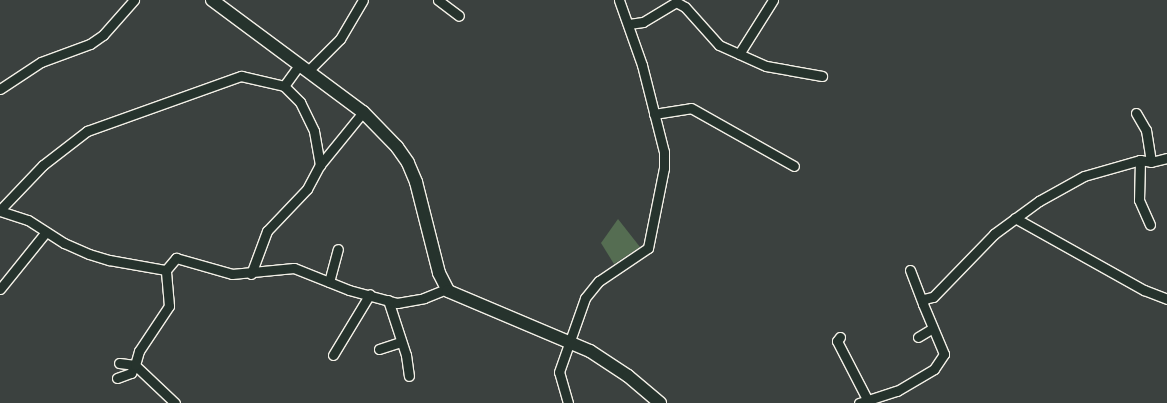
<!DOCTYPE html>
<style>
body{margin:0}
#map{position:relative;width:1167px;height:403px;overflow:hidden;background:#3b413f;font-family:"Shantell Sans",sans-serif}
div>[style]{position:absolute}
.green>*{inset:0;background:#556d52}
.roads{filter:drop-shadow(1px 0 #f4f1e8) drop-shadow(-1px 0 #f4f1e8) drop-shadow(0 1px #f4f1e8) drop-shadow(0 -1px #f4f1e8)}
.minor>*{height:9px;margin:-4.5px;padding:0 4.5px;transform-origin:4.5px;border-radius:4.5px;background:#26332d}
.secondary>*{height:12px;margin:-6px;padding:0 6px;transform-origin:6px;border-radius:6px;background:#26332d}
span{translate:-50% -50%;white-space:nowrap;text-align:center;line-height:1.15;-webkit-text-stroke:4.5px #26332d;paint-order:stroke}
</style>
<div id="map">
<div class="green">
<i style="clip-path:polygon(618px 219px,640px 247px,614px 264px,601px 243px)"></i>
</div>
<div class="roads">
<div class="minor">
<i style="left:438px;top:0;width:26px;rotate:37deg"></i>
<i style="left:629px;top:24px;width:14px;rotate:-8deg"></i>
<i style="left:643px;top:22px;width:39px;rotate:-31deg"></i>
<i style="left:676px;top:2px;width:10px;rotate:29deg"></i>
<i style="left:685px;top:7px;width:51px;rotate:48.2deg"></i>
<i style="left:719px;top:45px;width:51px;rotate:24.1deg"></i>
<i style="left:766px;top:66px;width:57px;rotate:10.1deg"></i>
<i style="left:739px;top:54px;width:64px;rotate:-57.8deg"></i>
<i style="left:308px;top:71px;width:45px;rotate:-45deg"></i>
<i style="left:340px;top:39px;width:45px;rotate:-59.5deg"></i>
<i style="left:284px;top:86px;width:26px;rotate:-54deg"></i>
<i style="left:0;top:89px;width:49px;rotate:-33.4deg"></i>
<i style="left:41px;top:62px;width:52px;rotate:-20.2deg"></i>
<i style="left:90px;top:44px;width:16px;rotate:-35deg"></i>
<i style="left:103px;top:35px;width:47px;rotate:-48.5deg"></i>
<i style="left:1136px;top:113px;width:20px;rotate:60deg"></i>
<i style="left:1146px;top:130px;width:32px;rotate:81deg"></i>
<i style="left:654px;top:114px;width:37px;rotate:-9deg"></i>
<i style="left:691px;top:108px;width:118px;rotate:29.4deg"></i>
<i style="left:1140px;top:160px;width:40px;rotate:91.4deg"></i>
<i style="left:1139px;top:200px;width:27px;rotate:66deg"></i>
<i style="left:0;top:210px;width:62px;rotate:-46.3deg"></i>
<i style="left:43px;top:165px;width:56px;rotate:-37.7deg"></i>
<i style="left:87px;top:131px;width:164px;rotate:-19.7deg"></i>
<i style="left:241px;top:76px;width:44px;rotate:13.1deg"></i>
<i style="left:284px;top:86px;width:23px;rotate:45deg"></i>
<i style="left:300px;top:102px;width:32px;rotate:64deg"></i>
<i style="left:314px;top:131px;width:35px;rotate:80deg"></i>
<i style="left:0;top:211px;width:29px;rotate:18deg"></i>
<i style="left:28px;top:220px;width:43px;rotate:32.6deg"></i>
<i style="left:64px;top:243px;width:27px;rotate:24deg"></i>
<i style="left:89px;top:254px;width:21px;rotate:17deg"></i>
<i style="left:109px;top:260px;width:58px;rotate:10deg"></i>
<i style="left:1015px;top:218px;width:148px;rotate:29.2deg"></i>
<i style="left:1144px;top:290px;width:25px;rotate:21deg"></i>
<i style="left:910px;top:270px;width:36px;rotate:69deg"></i>
<i style="left:251px;top:274px;width:46px;rotate:-69.6deg"></i>
<i style="left:267px;top:231px;width:58px;rotate:-46.4deg"></i>
<i style="left:307px;top:189px;width:27px;rotate:-62deg"></i>
<i style="left:320px;top:165px;width:68px;rotate:-50.9deg"></i>
<i style="left:329px;top:282px;width:34px;rotate:-75deg"></i>
<i style="left:0;top:289px;width:73px;rotate:-51.1deg"></i>
<i style="left:388px;top:300px;width:58px;rotate:71.9deg"></i>
<i style="left:406px;top:355px;width:21px;rotate:82deg"></i>
<i style="left:840px;top:337px;width:5px;rotate:127deg"></i>
<i style="left:837px;top:341px;width:68px;rotate:62.7deg"></i>
<i style="left:918px;top:337px;width:17px;rotate:-31deg"></i>
<i style="left:379px;top:349px;width:23px;rotate:-18deg"></i>
<i style="left:333px;top:355px;width:71px;rotate:-58.8deg"></i>
<i style="left:117px;top:378px;width:15px;rotate:-20deg"></i>
<i style="left:131px;top:373px;width:9px;rotate:-63deg"></i>
<i style="left:135px;top:365px;width:16px;rotate:-173deg"></i>
<i style="left:175px;top:403px;width:55px;rotate:-136.5deg"></i>
<i style="left:135px;top:365px;width:15px;rotate:-74deg"></i>
<i style="left:139px;top:351px;width:54px;rotate:-56.3deg"></i>
<i style="left:169px;top:306px;width:36px;rotate:-95deg"></i>
<i style="left:166px;top:270px;width:16px;rotate:-50deg"></i>
<i style="left:176px;top:258px;width:58px;rotate:15.9deg"></i>
<i style="left:232px;top:274px;width:62px;rotate:-5.5deg"></i>
<i style="left:294px;top:268px;width:59px;rotate:21.8deg"></i>
<i style="left:349px;top:290px;width:50px;rotate:15.2deg"></i>
<i style="left:397px;top:303px;width:27px;rotate:-10deg"></i>
<i style="left:424px;top:298px;width:24px;rotate:-22deg"></i>
<i style="left:568px;top:403px;width:32px;rotate:-106deg"></i>
<i style="left:559px;top:372px;width:78px;rotate:-70.6deg"></i>
<i style="left:585px;top:298px;width:22px;rotate:-51deg"></i>
<i style="left:599px;top:281px;width:59px;rotate:-34deg"></i>
<i style="left:648px;top:248px;width:82px;rotate:-78.7deg"></i>
<i style="left:664px;top:168px;width:16px;rotate:-90deg"></i>
<i style="left:664px;top:152px;width:90px;rotate:-104.2deg"></i>
<i style="left:642px;top:65px;width:69px;rotate:-109.5deg"></i>
<i style="left:859px;top:403px;width:40px;rotate:-18deg"></i>
<i style="left:897px;top:391px;width:43px;rotate:-30.7deg"></i>
<i style="left:934px;top:369px;width:18px;rotate:-56deg"></i>
<i style="left:944px;top:354px;width:54px;rotate:-112.8deg"></i>
<i style="left:923px;top:304px;width:5px;rotate:-79deg"></i>
<i style="left:924px;top:299px;width:9px;rotate:-13deg"></i>
<i style="left:933px;top:297px;width:88px;rotate:-45.9deg"></i>
<i style="left:994px;top:234px;width:56px;rotate:-36.3deg"></i>
<i style="left:1039px;top:201px;width:51px;rotate:-29.1deg"></i>
<i style="left:1084px;top:176px;width:58px;rotate:-15.9deg"></i>
<i style="left:1140px;top:160px;width:11px;rotate:10deg"></i>
<i style="left:1151px;top:162px;width:16px;rotate:-14deg"></i>
</div>
<div class="secondary">
<i style="left:212px;top:0;width:188px;rotate:36.6deg"></i>
<i style="left:363px;top:112px;width:49px;rotate:45.8deg"></i>
<i style="left:397px;top:147px;width:19px;rotate:55deg"></i>
<i style="left:408px;top:163px;width:21px;rotate:67deg"></i>
<i style="left:416px;top:182px;width:94px;rotate:75.8deg"></i>
<i style="left:439px;top:273px;width:20px;rotate:63deg"></i>
<i style="left:448px;top:291px;width:154px;rotate:22.9deg"></i>
<i style="left:590px;top:351px;width:45px;rotate:33.3deg"></i>
<i style="left:628px;top:376px;width:42px;rotate:40.2deg"></i>
</div>
</div>
</div>
